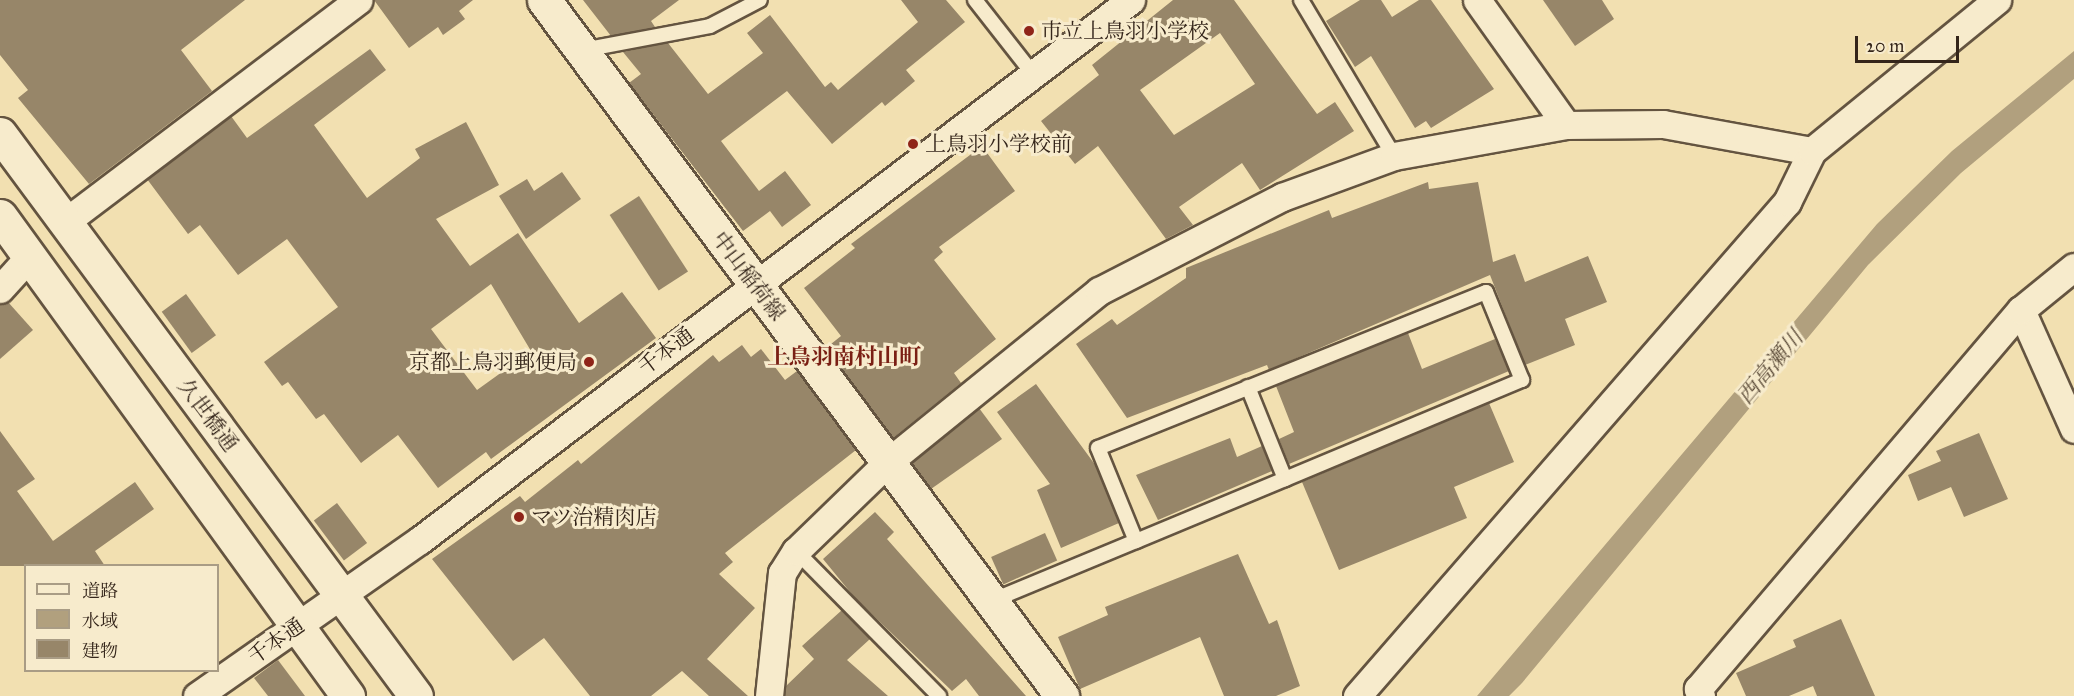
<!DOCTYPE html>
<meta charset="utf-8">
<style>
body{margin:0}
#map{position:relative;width:2074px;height:696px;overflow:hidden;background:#f2e0b1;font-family:"IM FELL Great Primer","Noto Serif JP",serif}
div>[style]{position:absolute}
.water>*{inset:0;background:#b1a07e}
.building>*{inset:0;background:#978669;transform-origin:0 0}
.roads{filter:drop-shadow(2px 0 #645440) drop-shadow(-2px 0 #645440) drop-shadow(0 2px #645440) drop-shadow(0 -2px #645440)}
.service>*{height:14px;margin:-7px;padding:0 7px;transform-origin:7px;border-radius:7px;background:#f7ebcc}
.minor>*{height:27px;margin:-13.5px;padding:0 13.5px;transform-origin:13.5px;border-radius:13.5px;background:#f7ebcc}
.tertiary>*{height:33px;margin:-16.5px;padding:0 16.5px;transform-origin:16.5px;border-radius:16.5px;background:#f7ebcc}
.secondary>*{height:33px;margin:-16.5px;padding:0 16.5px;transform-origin:16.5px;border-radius:16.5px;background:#f7ebcc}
.dots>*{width:16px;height:16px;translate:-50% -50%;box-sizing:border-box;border:3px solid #f7ebcc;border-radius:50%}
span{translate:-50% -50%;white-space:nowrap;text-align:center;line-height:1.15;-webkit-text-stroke:6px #f7ebcc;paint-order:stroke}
.poi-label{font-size:21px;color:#34251a}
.left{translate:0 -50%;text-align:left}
.right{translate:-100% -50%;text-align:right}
.street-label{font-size:21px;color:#34251a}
.neighbourhood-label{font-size:22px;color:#7a1f14;font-weight:700}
.water-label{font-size:22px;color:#60503d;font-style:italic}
.legend{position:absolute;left:24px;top:564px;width:195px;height:108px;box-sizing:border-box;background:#f7ebcc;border:2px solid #a99c85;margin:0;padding:8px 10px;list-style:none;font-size:18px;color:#34251a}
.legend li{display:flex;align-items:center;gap:12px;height:30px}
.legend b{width:30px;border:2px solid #a99c85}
.scale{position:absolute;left:1855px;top:36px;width:104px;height:27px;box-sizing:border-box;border:3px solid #34251a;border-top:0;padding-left:8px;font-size:18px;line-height:21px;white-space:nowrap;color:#34251a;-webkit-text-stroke:4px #f7ebcc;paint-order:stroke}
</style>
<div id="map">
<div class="water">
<i style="clip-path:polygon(2074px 51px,2074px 79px,1961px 173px,1868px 265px,1522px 683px,1509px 696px,1477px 696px,1877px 224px,1952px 151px)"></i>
</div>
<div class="building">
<i style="clip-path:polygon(0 0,245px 0,181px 50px,212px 91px,89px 184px,18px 98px,28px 90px,0 55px)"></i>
<i style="clip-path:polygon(374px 0,473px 0,459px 11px,465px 19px,443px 35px,438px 27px,409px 48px)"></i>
<i style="clip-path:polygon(583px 0,679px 0,651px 21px,655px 27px,611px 36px)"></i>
<i style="clip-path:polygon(901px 0,946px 0,965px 22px,906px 70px,915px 81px,885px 106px,882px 102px,832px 144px,787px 91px,721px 141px,759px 191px,785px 171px,811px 205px,782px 227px,770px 211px,743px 231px,629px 83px,641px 74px,623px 52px,668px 43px,708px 94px,763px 53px,747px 33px,770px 15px,825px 87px,831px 82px,838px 90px,918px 22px)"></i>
<i style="clip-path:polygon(evenodd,1173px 0,1234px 0,1317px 114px,1335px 102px,1354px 131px,1260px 190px,1242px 163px,1179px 207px,1193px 225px,1166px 239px,1098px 146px,1075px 164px,1041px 121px,1099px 75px,1092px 65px,1173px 0,1220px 33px,1255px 84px,1174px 135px,1140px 90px,1220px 33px)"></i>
<i style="clip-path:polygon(1360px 0,1381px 0,1392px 17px,1419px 0,1431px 0,1494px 89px,1431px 128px,1426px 121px,1415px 128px,1371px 56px,1355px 67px,1326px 21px)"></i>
<i style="clip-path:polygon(1543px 0,1602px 0,1614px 19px,1575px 46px)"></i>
<i style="clip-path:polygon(evenodd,370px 49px,386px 70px,314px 125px,367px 198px,420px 158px,415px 149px,466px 122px,499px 185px,436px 219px,470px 266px,518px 233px,579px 323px,622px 292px,656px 338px,491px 459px,486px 452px,438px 488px,398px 435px,361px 463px,324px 414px,316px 419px,288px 382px,282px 386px,264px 362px,338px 307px,287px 239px,238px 275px,200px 225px,188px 234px,147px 179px,231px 116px,247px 138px,370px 49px,491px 284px,531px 351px,477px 390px,431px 329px,491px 284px)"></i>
<i style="clip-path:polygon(982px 146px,1015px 191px,939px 247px,943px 252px,934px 260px,996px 339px,954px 373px,961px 383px,893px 438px,826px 348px,841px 336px,804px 288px,855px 248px,851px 244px)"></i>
<i style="clip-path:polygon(562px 172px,581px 199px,526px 239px,499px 196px,527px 179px,534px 191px)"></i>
<i style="clip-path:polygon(1428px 182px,1429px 189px,1478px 182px,1493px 262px,1515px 254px,1525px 282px,1588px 256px,1607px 302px,1565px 319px,1575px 345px,1525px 365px,1490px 275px,1269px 370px,1267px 365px,1127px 418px,1076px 344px,1112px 319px,1117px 325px,1186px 278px,1186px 268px,1329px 210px,1332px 218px)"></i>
<i style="left:639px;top:196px;width:90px;height:35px;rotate:57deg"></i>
<i style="left:186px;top:294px;width:51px;height:30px;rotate:54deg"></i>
<i style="clip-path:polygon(8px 302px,33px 330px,0 359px,0 304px)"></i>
<i style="clip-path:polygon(1408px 333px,1422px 369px,1495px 339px,1509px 371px,1289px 464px,1279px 439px,1294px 432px,1276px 386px)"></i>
<i style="clip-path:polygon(742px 345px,751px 357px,761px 349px,785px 380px,797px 371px,856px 450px,725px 553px,733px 562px,719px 574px,755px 608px,707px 659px,748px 696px,709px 696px,682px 671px,651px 696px,590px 696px,544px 638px,513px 661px,432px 559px,520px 496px,525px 502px,578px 460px,581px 464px,713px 355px,719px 362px)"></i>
<i style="clip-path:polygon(1036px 384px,1096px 466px,1119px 523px,1061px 548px,1037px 490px,1050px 484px,997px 412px)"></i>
<i style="clip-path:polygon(1489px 403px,1514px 462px,1454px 487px,1467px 518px,1339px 570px,1302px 482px)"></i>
<i style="clip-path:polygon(979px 408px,1002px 439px,931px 489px,912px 463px)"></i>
<i style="clip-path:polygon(0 431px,35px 479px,17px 491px,53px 541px,135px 482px,154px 509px,95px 551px,105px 566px,0 566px)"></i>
<i style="clip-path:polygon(1979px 433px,2008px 499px,1964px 517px,1951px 487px,1918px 501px,1908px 475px,1941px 461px,1936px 451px)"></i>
<i style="clip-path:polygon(1230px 438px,1237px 457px,1262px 446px,1272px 471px,1158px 520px,1136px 475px)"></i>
<i style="left:337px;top:503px;width:50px;height:29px;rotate:53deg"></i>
<i style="clip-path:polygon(875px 512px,894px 532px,887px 539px,1026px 696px,979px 696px,966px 679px,952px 691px,855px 598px,823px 559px)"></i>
<i style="left:1045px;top:533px;width:30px;height:59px;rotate:66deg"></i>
<i style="clip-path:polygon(1238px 554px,1269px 624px,1277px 620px,1300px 686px,1276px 696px,1224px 696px,1200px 637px,1080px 689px,1058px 637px,1108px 615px,1105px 607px)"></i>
<i style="clip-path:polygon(842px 610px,870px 639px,847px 660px,888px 696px,785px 696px,786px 686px,814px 659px,802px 646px)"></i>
<i style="clip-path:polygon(1841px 619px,1875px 696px,1817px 696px,1813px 686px,1789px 696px,1746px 696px,1736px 673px,1796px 647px,1793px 640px)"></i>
<i style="clip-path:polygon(278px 660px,305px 696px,268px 696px,254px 678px)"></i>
</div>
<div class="roads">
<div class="service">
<i style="left:975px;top:0;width:94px;rotate:51.9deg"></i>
<i style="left:1301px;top:0;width:182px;rotate:59.2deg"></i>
<i style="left:583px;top:50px;width:129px;rotate:-10.7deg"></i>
<i style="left:710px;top:26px;width:56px;rotate:-27.5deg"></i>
<i style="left:1248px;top:387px;width:99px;rotate:68.1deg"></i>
<i style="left:796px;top:551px;width:204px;rotate:45.4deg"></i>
<i style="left:991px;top:601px;width:157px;rotate:-22.5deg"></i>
<i style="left:1136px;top:541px;width:161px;rotate:-22.6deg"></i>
<i style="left:1285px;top:479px;width:257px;rotate:-22.7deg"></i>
<i style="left:1522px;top:380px;width:95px;rotate:-112.2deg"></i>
<i style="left:1486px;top:292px;width:418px;rotate:158.1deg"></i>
<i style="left:1098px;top:448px;width:100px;rotate:67.8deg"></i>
</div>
<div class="minor">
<i style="left:1477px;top:0;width:153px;rotate:54.5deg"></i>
<i style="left:1566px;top:125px;width:97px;rotate:-0.6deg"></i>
<i style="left:1663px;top:124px;width:151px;rotate:10.3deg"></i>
<i style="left:65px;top:222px;width:368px;rotate:-37.1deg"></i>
<i style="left:0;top:289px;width:43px;rotate:-47.8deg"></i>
<i style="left:2021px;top:310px;width:130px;rotate:66deg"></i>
<i style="left:197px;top:696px;width:272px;rotate:-35deg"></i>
<i style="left:420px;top:540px;width:893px;rotate:-37.22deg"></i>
<i style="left:769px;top:696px;width:124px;rotate:-84deg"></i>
<i style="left:782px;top:573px;width:26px;rotate:-58deg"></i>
<i style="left:796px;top:551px;width:128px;rotate:-44.1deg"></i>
<i style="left:888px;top:462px;width:272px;rotate:-39deg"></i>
<i style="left:1099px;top:291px;width:206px;rotate:-27.2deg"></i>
<i style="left:1282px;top:197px;width:119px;rotate:-20.1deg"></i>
<i style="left:1394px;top:156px;width:175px;rotate:-10.2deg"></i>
<i style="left:1357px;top:696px;width:655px;rotate:-48.96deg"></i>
<i style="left:1787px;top:202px;width:57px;rotate:-63.9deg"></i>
<i style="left:1812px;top:151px;width:239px;rotate:-39.2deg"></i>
<i style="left:1701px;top:696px;width:8px;rotate:-113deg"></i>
<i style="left:1698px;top:689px;width:498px;rotate:-49.6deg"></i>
<i style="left:2021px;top:310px;width:68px;rotate:-39.1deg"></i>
</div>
<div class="tertiary">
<i style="left:0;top:134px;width:699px;rotate:53.49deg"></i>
<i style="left:0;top:216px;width:593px;rotate:54.06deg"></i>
</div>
<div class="secondary">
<i style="left:544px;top:0;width:868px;rotate:53.34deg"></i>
</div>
</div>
<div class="dots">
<i style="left:1029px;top:31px;background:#8f2418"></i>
<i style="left:913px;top:144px;background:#8f2418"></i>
<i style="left:589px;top:362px;background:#8f2418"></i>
<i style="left:519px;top:517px;background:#8f2418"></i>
</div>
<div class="poi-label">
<span class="left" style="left:1041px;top:31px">市立上鳥羽小学校</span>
<span class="left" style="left:925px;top:144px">上鳥羽小学校前</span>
<span class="right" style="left:577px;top:362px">京都上鳥羽郵便局</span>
<span class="left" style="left:531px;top:517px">マツ治精肉店</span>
</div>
<div class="street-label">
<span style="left:749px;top:276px;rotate:53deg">中山稲荷線</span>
<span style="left:666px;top:351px;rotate:-37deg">千本通</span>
<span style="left:208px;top:415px;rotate:53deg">久世橋通</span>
<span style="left:276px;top:641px;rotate:-35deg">千本通</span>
</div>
<div class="neighbourhood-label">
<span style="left:844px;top:357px">上鳥羽南村山町</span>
</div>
<div class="water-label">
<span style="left:1770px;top:367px;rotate:-50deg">西高瀬川</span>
</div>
<ul class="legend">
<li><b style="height:8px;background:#f7ebcc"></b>道路</li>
<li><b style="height:16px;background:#b1a07e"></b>水域</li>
<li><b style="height:16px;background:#978669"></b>建物</li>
</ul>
<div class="scale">20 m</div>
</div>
